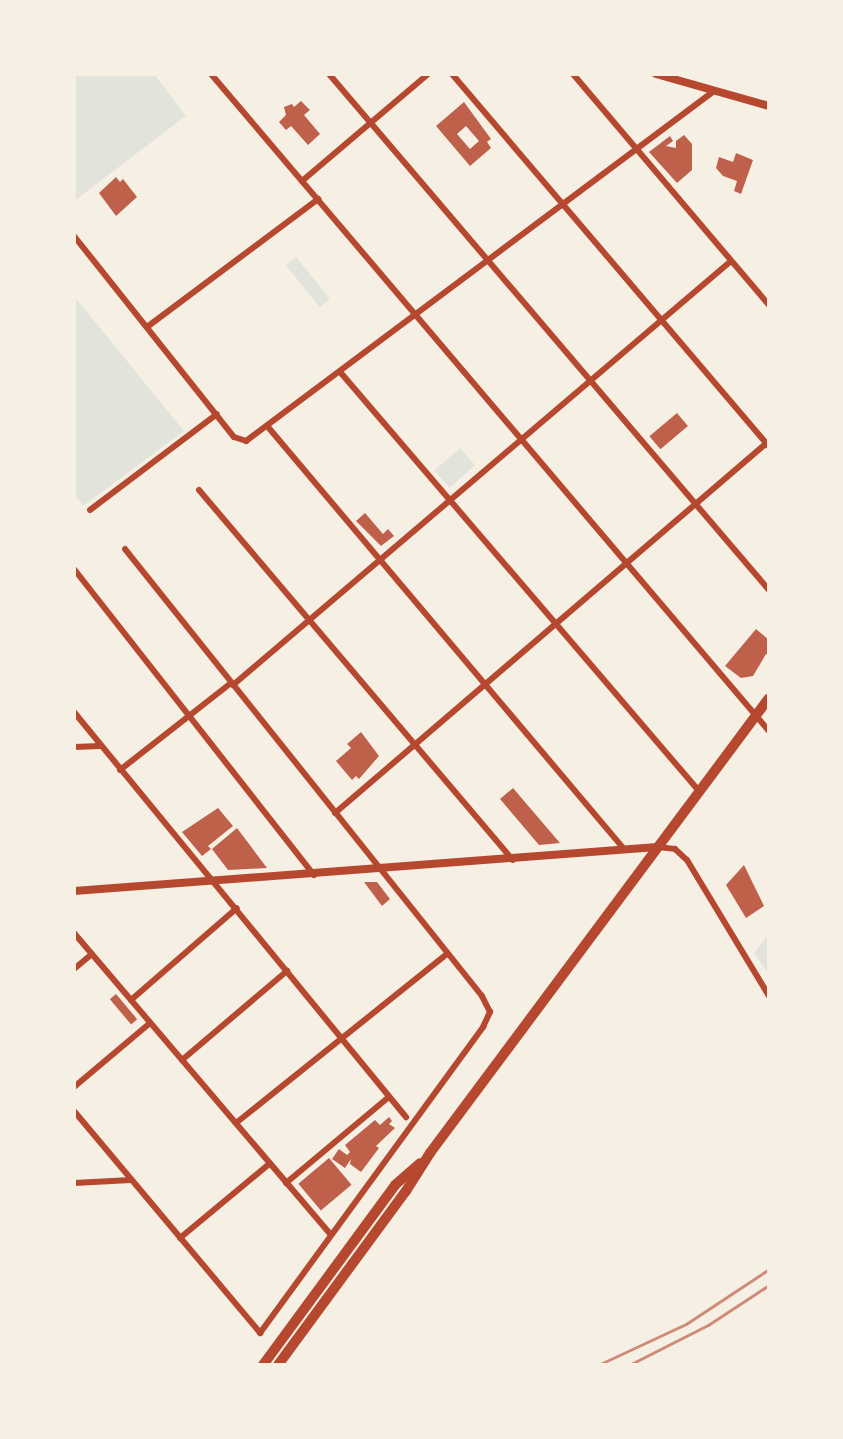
<!DOCTYPE html>
<style>
body{margin:0}
#map{position:relative;width:843px;height:1439px;overflow:hidden;background:#f6efe4;font-family:"Archivo Narrow",sans-serif}
div>[style]{position:absolute}
.green>*{inset:0;background:#e2e4dc;transform-origin:0 0}
.building>*{inset:0;background:#bf614a;transform-origin:0 0}
.minor>*{height:6px;margin:-3px;padding:0 3px;transform-origin:3px;border-radius:3px;background:#b5482f}
.tertiary>*{height:8px;margin:-4px;padding:0 4px;transform-origin:4px;border-radius:4px;background:#b5482f}
.primary>*{height:10px;margin:-5px;padding:0 5px;transform-origin:5px;border-radius:5px;background:#b5482f}
.rail>*{height:3px;margin:-1.5px;padding:0 1.5px;transform-origin:1.5px;border-radius:1.5px;background:#cf8b77}
span{translate:-50% -50%;white-space:nowrap;text-align:center;line-height:1.15;-webkit-text-stroke:8px #f6efe4;paint-order:stroke}
.frame{position:absolute;inset:0;border:76px solid #f6efe4;pointer-events:none}
</style>
<div id="map">
<div class="green">
<i style="clip-path:polygon(74px 74px,154px 74px,186px 116px,74px 201px)"></i>
<i style="left:296px;top:257px;width:54px;height:13px;rotate:51deg"></i>
<i style="clip-path:polygon(74px 296px,184px 431px,83px 506px,74px 494px)"></i>
<i style="left:460px;top:448px;width:23px;height:34px;rotate:49deg"></i>
<i style="clip-path:polygon(769px 934px,769px 975px,754px 953px)"></i>
</div>
<div class="building">
<i style="clip-path:polygon(301px 101px,310px 110px,304px 115px,320px 134px,308px 145px,291px 126px,286px 130px,279px 122px,286px 115px,284px 107px,292px 104px,294px 107px)"></i>
<i style="clip-path:polygon(evenodd,464px 102px,491px 139px,487px 142px,491px 148px,470px 166px,436px 126px,464px 102px,466px 126px,479px 141px,470px 149px,457px 134px,466px 126px)"></i>
<i style="clip-path:polygon(684px 135px,692px 144px,692px 170px,677px 183px,649px 152px,670px 136px,673px 141px,666px 146px,676px 148px,676px 141px)"></i>
<i style="clip-path:polygon(736px 153px,753px 160px,741px 194px,734px 191px,737px 181px,723px 176px,716px 168px,719px 157px,733px 162px)"></i>
<i style="clip-path:polygon(116px 177px,120px 182px,123px 179px,137px 197px,116px 216px,99px 193px)"></i>
<i style="left:677px;top:413px;width:17px;height:36px;rotate:50deg"></i>
<i style="clip-path:polygon(365px 513px,383px 534px,388px 529px,394px 536px,381px 546px,356px 521px)"></i>
<i style="clip-path:polygon(756px 629px,769px 640px,769px 655px,766px 654px,753px 676px,741px 678px,725px 666px)"></i>
<i style="clip-path:polygon(361px 732px,379px 756px,359px 779px,356px 776px,352px 780px,336px 761px,351px 748px,347px 744px)"></i>
<i style="clip-path:polygon(513px 788px,542px 822px,560px 843px,539px 845px,500px 799px)"></i>
<i style="clip-path:polygon(218px 808px,233px 826px,208px 846px,211px 849px,202px 856px,182px 832px)"></i>
<i style="clip-path:polygon(237px 828px,267px 868px,228px 870px,212px 849px)"></i>
<i style="clip-path:polygon(744px 865px,764px 906px,746px 918px,726px 885px)"></i>
<i style="clip-path:polygon(364px 882px,377px 882px,390px 899px,382px 906px)"></i>
<i style="left:116px;top:994px;width:33px;height:8px;rotate:50deg"></i>
<i style="clip-path:polygon(389px 1117px,392px 1121px,389px 1124px,395px 1128px,376px 1146px,379px 1148px,361px 1172px,350px 1164px,351px 1159px,345px 1168px,332px 1159px,339px 1149px,347px 1155px,350px 1152px,345px 1145px,375px 1120px,380px 1125px)"></i>
<i style="left:329px;top:1158px;width:35px;height:40px;rotate:50deg"></i>
</div>
<div class="minor">
<i style="left:211px;top:74px;width:862px;rotate:49.66deg"></i>
<i style="left:329px;top:74px;width:678px;rotate:49.55deg"></i>
<i style="left:452px;top:74px;width:490px;rotate:49.6deg"></i>
<i style="left:573px;top:74px;width:303px;rotate:49.7deg"></i>
<i style="left:302px;top:181px;width:165px;rotate:-40.3deg"></i>
<i style="left:74px;top:236px;width:257px;rotate:51.5deg"></i>
<i style="left:234px;top:437px;width:13px;rotate:18deg"></i>
<i style="left:246px;top:441px;width:584px;rotate:-36.79deg"></i>
<i style="left:147px;top:327px;width:214px;rotate:-36.8deg"></i>
<i style="left:341px;top:373px;width:550px;rotate:49.42deg"></i>
<i style="left:268px;top:427px;width:552px;rotate:49.85deg"></i>
<i style="left:199px;top:490px;width:485px;rotate:49.7deg"></i>
<i style="left:90px;top:510px;width:159px;rotate:-37.1deg"></i>
<i style="left:74px;top:569px;width:389px;rotate:51.9deg"></i>
<i style="left:233px;top:685px;width:654px;rotate:-40.41deg"></i>
<i style="left:74px;top:712px;width:524px;rotate:50.66deg"></i>
<i style="left:74px;top:747px;width:26px;rotate:-2deg"></i>
<i style="left:120px;top:770px;width:141px;rotate:-38.1deg"></i>
<i style="left:335px;top:813px;width:572px;rotate:-40.6deg"></i>
<i style="left:657px;top:847px;width:18px;rotate:6deg"></i>
<i style="left:675px;top:849px;width:16px;rotate:43deg"></i>
<i style="left:687px;top:860px;width:159px;rotate:58.9deg"></i>
<i style="left:74px;top:933px;width:395px;rotate:49.6deg"></i>
<i style="left:74px;top:969px;width:23px;rotate:-40deg"></i>
<i style="left:131px;top:1000px;width:140px;rotate:-41deg"></i>
<i style="left:182px;top:1060px;width:138px;rotate:-40.3deg"></i>
<i style="left:74px;top:1087px;width:99px;rotate:-40.1deg"></i>
<i style="left:74px;top:1111px;width:290px;rotate:50deg"></i>
<i style="left:260px;top:1333px;width:379px;rotate:-53.9deg"></i>
<i style="left:483px;top:1027px;width:17px;rotate:-65deg"></i>
<i style="left:490px;top:1012px;width:18px;rotate:-117deg"></i>
<i style="left:482px;top:996px;width:572px;rotate:-128.61deg"></i>
<i style="left:236px;top:1123px;width:270px;rotate:-38.7deg"></i>
<i style="left:74px;top:1183px;width:57px;rotate:-3deg"></i>
<i style="left:286px;top:1183px;width:134px;rotate:-39.9deg"></i>
<i style="left:180px;top:1238px;width:116px;rotate:-39.7deg"></i>
</div>
<div class="tertiary">
<i style="left:656px;top:74px;width:117px;rotate:15.8deg"></i>
<i style="left:74px;top:891px;width:585px;rotate:-4.32deg"></i>
</div>
<div class="primary">
<i style="left:263px;top:1365px;width:223px;rotate:-53.7deg"></i>
<i style="left:395px;top:1185px;width:33px;rotate:-41deg"></i>
<i style="left:278px;top:1365px;width:216px;rotate:-53.7deg"></i>
<i style="left:406px;top:1191px;width:45px;rotate:-57.7deg"></i>
<i style="left:430px;top:1153px;width:567px;rotate:-53.31deg"></i>
</div>
<div class="rail">
<i style="left:598px;top:1365px;width:97px;rotate:-25deg"></i>
<i style="left:686px;top:1324px;width:100px;rotate:-33.5deg"></i>
<i style="left:629px;top:1365px;width:89px;rotate:-26.9deg"></i>
<i style="left:708px;top:1325px;width:73px;rotate:-33.3deg"></i>
</div>
<div class="frame"></div>
</div>
